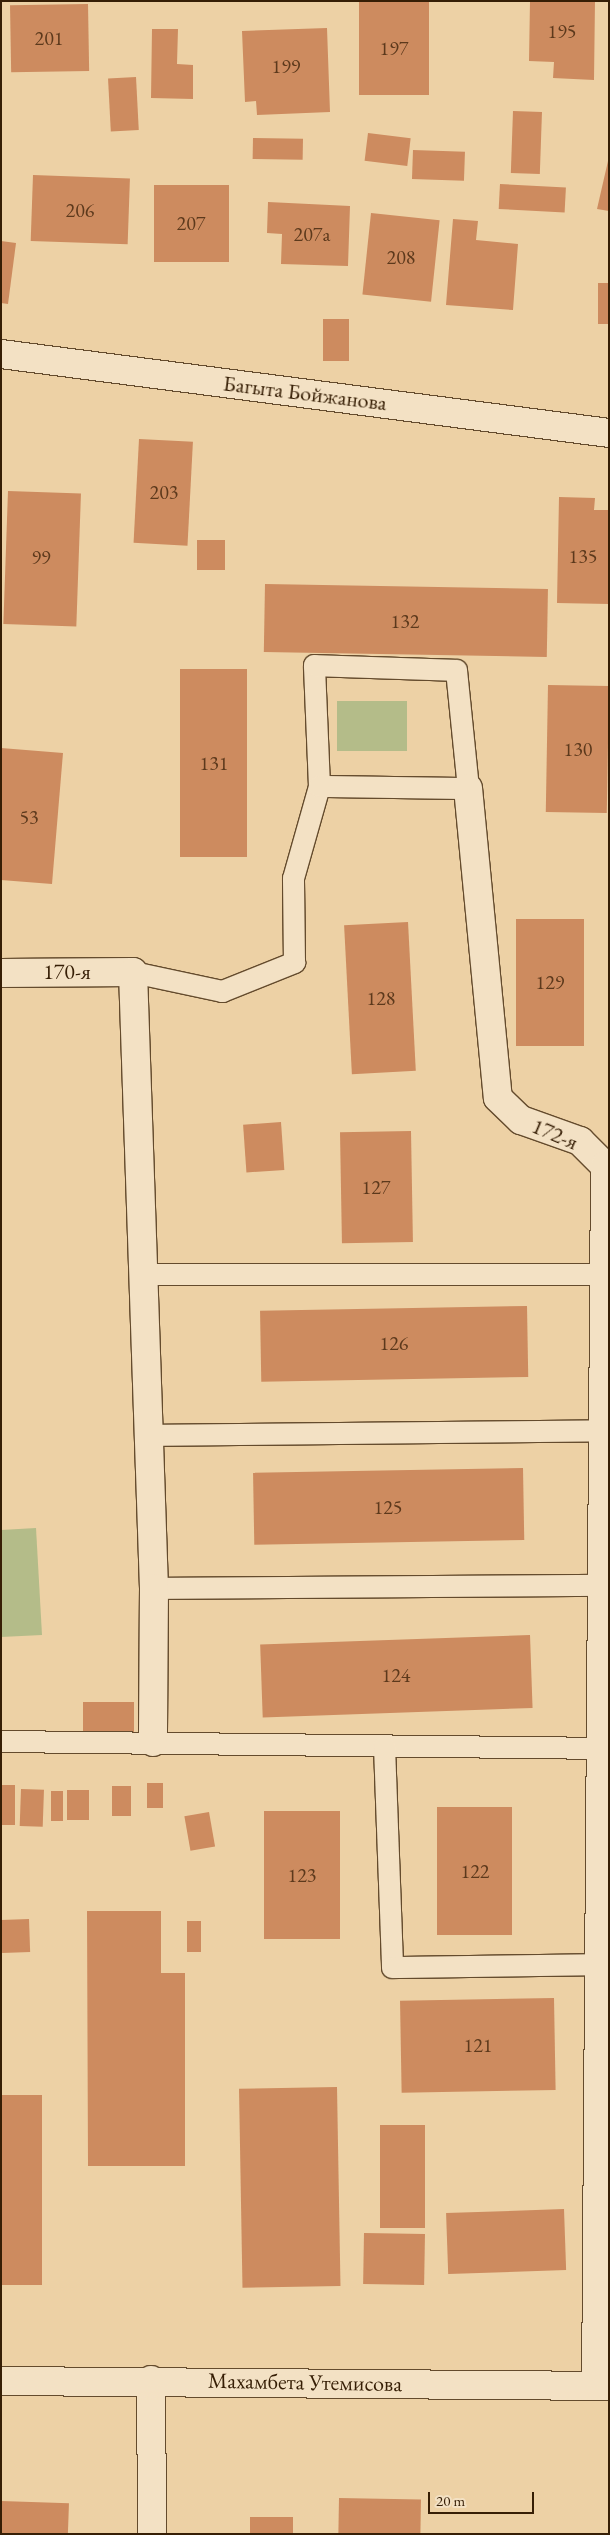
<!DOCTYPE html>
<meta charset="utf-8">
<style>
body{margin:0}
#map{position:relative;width:610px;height:2535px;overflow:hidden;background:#edd1a5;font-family:"EB Garamond",serif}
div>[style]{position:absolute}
.green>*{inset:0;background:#b4bc89;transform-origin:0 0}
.building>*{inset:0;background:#cd8b5f;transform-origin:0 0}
.roads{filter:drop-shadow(1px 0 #644b2d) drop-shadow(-1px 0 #644b2d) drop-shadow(0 1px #644b2d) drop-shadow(0 -1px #644b2d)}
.service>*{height:21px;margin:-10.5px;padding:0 10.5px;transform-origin:10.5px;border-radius:10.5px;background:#f3e1c4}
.minor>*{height:28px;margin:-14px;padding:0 14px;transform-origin:14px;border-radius:14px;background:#f3e1c4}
.tertiary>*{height:28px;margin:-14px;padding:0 14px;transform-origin:14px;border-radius:14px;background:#f3e1c4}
span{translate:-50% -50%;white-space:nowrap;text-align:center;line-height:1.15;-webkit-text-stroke:4px #f3e1c4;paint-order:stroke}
.number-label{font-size:20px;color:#5c391c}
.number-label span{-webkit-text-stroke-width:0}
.street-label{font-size:22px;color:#361e05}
.frame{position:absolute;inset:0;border:2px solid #361e05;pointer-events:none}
.scale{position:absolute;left:428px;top:2492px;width:106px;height:22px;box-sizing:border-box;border:2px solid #361e05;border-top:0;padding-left:6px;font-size:15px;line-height:18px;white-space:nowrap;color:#361e05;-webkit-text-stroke:4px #f3e1c4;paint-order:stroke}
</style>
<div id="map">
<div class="green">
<i style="left:337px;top:701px;width:70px;height:50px"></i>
<i style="clip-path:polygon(36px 1528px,42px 1635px,1px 1637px,1px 1530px)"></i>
</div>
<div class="building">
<i style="left:359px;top:1px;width:70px;height:94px"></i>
<i style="clip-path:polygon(530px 1px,595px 1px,594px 80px,553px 78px,554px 62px,529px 61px)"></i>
<i style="left:88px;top:4px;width:67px;height:78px;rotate:89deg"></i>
<i style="clip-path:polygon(327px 28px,330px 112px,257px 115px,256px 101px,245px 102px,242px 31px)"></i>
<i style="clip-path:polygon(152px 29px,178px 29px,177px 64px,193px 65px,193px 99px,151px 98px)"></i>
<i style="left:136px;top:77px;width:53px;height:28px;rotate:87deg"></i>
<i style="left:513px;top:111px;width:29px;height:62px;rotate:2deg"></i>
<i style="left:368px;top:133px;width:43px;height:28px;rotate:7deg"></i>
<i style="left:253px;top:138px;width:50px;height:21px;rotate:1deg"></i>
<i style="left:413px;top:150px;width:52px;height:29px;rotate:2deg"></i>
<i style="clip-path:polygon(608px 161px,609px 161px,609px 211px,597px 209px)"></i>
<i style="left:33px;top:175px;width:97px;height:66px;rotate:2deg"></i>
<i style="left:500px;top:184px;width:66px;height:25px;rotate:3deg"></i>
<i style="left:154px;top:185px;width:75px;height:77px"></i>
<i style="clip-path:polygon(268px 202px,350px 206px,348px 266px,281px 264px,282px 234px,267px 233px)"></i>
<i style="left:371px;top:213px;width:69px;height:82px;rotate:6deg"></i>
<i style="clip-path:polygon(453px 219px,478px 221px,476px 240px,518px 244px,513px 310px,446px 305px)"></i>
<i style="clip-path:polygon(1px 241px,16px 243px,8px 304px,1px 303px)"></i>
<i style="left:598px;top:283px;width:11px;height:41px"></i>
<i style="left:323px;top:319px;width:26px;height:42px"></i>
<i style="left:139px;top:439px;width:54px;height:104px;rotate:3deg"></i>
<i style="left:8px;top:491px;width:73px;height:133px;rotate:2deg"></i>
<i style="clip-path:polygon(559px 497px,595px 498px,594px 510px,609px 510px,609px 604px,557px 603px)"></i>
<i style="left:197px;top:540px;width:28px;height:30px"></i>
<i style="left:265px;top:584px;width:283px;height:68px;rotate:1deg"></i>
<i style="left:180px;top:669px;width:67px;height:188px"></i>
<i style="left:548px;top:685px;width:61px;height:127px;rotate:1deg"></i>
<i style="clip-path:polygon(1px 748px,63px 753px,52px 884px,1px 880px)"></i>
<i style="left:516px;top:919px;width:68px;height:127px"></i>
<i style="left:408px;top:922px;width:149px;height:64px;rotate:87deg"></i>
<i style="left:281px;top:1122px;width:48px;height:38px;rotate:86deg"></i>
<i style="left:411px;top:1131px;width:111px;height:71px;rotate:89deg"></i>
<i style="left:527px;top:1306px;width:71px;height:267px;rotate:89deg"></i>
<i style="left:523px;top:1468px;width:72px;height:270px;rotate:89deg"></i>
<i style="left:530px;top:1635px;width:73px;height:270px;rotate:88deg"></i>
<i style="left:83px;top:1702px;width:51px;height:33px"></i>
<i style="left:147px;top:1783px;width:16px;height:25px"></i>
<i style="left:1px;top:1785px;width:14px;height:40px"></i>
<i style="left:112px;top:1786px;width:19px;height:30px"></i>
<i style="left:21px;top:1789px;width:23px;height:37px;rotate:2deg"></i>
<i style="left:67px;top:1790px;width:22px;height:30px"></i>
<i style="left:51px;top:1791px;width:12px;height:30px"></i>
<i style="left:512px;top:1807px;width:128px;height:75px;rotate:90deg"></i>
<i style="left:264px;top:1811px;width:76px;height:128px"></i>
<i style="left:209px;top:1812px;width:35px;height:25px;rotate:80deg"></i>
<i style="clip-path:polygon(87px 1911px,161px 1911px,161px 1973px,185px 1973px,185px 2166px,88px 2166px)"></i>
<i style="left:29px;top:1919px;width:33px;height:28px;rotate:88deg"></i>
<i style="left:187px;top:1921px;width:14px;height:31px"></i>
<i style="left:554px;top:1998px;width:92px;height:154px;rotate:89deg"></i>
<i style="left:337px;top:2087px;width:199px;height:98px;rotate:89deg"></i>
<i style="left:1px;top:2095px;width:41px;height:190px"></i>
<i style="left:380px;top:2125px;width:45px;height:103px"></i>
<i style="left:564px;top:2209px;width:61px;height:118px;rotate:88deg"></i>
<i style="left:364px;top:2233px;width:61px;height:51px;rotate:1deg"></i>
<i style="left:339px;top:2498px;width:82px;height:36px;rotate:1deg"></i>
<i style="left:1px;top:2501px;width:68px;height:33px;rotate:2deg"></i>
<i style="left:250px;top:2517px;width:43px;height:17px"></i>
</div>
<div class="roads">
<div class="service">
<i style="left:133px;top:972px;width:91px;rotate:12.1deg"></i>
<i style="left:222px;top:991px;width:78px;rotate:-21.9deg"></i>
<i style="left:294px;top:962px;width:84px;rotate:-90.7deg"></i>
<i style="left:293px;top:878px;width:96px;rotate:-74.2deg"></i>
<i style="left:319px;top:786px;width:121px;rotate:-92.4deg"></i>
<i style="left:314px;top:665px;width:142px;rotate:2deg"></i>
<i style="left:456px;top:670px;width:119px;rotate:84.2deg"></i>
<i style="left:468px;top:788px;width:149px;rotate:-179.2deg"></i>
<i style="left:145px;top:1274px;width:459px"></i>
<i style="left:150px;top:1435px;width:452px;rotate:-0.6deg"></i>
<i style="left:154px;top:1588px;width:447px;rotate:-0.4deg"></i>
<i style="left:1px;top:1741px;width:608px;rotate:0.66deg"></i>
<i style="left:384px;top:1746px;width:221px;rotate:87.9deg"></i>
<i style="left:392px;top:1967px;width:206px;rotate:-0.8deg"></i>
</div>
<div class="minor">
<i style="left:1px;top:354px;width:613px;rotate:7.4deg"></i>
<i style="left:468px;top:788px;width:311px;rotate:84.5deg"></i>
<i style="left:498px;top:1098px;width:32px;rotate:44deg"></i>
<i style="left:521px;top:1120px;width:63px;rotate:19.6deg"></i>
<i style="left:580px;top:1141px;width:35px;rotate:45deg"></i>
<i style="left:605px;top:1166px;width:1220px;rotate:90.42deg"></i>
<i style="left:1px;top:973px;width:132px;rotate:-0.4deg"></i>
<i style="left:133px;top:972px;width:616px;rotate:88.05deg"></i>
<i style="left:154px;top:1588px;width:154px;rotate:90.4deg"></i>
</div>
<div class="tertiary">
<i style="left:151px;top:2380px;width:154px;rotate:89.6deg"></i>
<i style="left:1px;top:2381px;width:608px;rotate:0.47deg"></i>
</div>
</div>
<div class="number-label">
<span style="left:562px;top:31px">195</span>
<span style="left:49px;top:38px">201</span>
<span style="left:394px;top:48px">197</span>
<span style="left:286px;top:66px">199</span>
<span style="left:80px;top:210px">206</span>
<span style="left:191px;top:223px">207</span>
<span style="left:312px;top:234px">207а</span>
<span style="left:401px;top:257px">208</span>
<span style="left:164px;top:492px">203</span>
<span style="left:583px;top:556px">135</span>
<span style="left:41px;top:557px">99</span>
<span style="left:405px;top:621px">132</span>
<span style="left:578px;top:749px">130</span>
<span style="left:214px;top:763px">131</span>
<span style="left:29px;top:817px">53</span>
<span style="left:550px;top:982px">129</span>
<span style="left:381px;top:998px">128</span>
<span style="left:376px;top:1187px">127</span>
<span style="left:394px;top:1343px">126</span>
<span style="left:388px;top:1507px">125</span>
<span style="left:396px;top:1675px">124</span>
<span style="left:475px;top:1871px">122</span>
<span style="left:302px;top:1875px">123</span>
<span style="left:478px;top:2045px">121</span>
</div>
<div class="street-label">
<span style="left:305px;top:393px;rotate:7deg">Багыта Бойжанова</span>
<span style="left:67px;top:972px">170-я</span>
<span style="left:555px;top:1134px;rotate:23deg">172-я</span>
<span style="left:305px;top:2382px;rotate:1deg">Махамбета Утемисова</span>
</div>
<div class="frame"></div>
<div class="scale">20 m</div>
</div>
